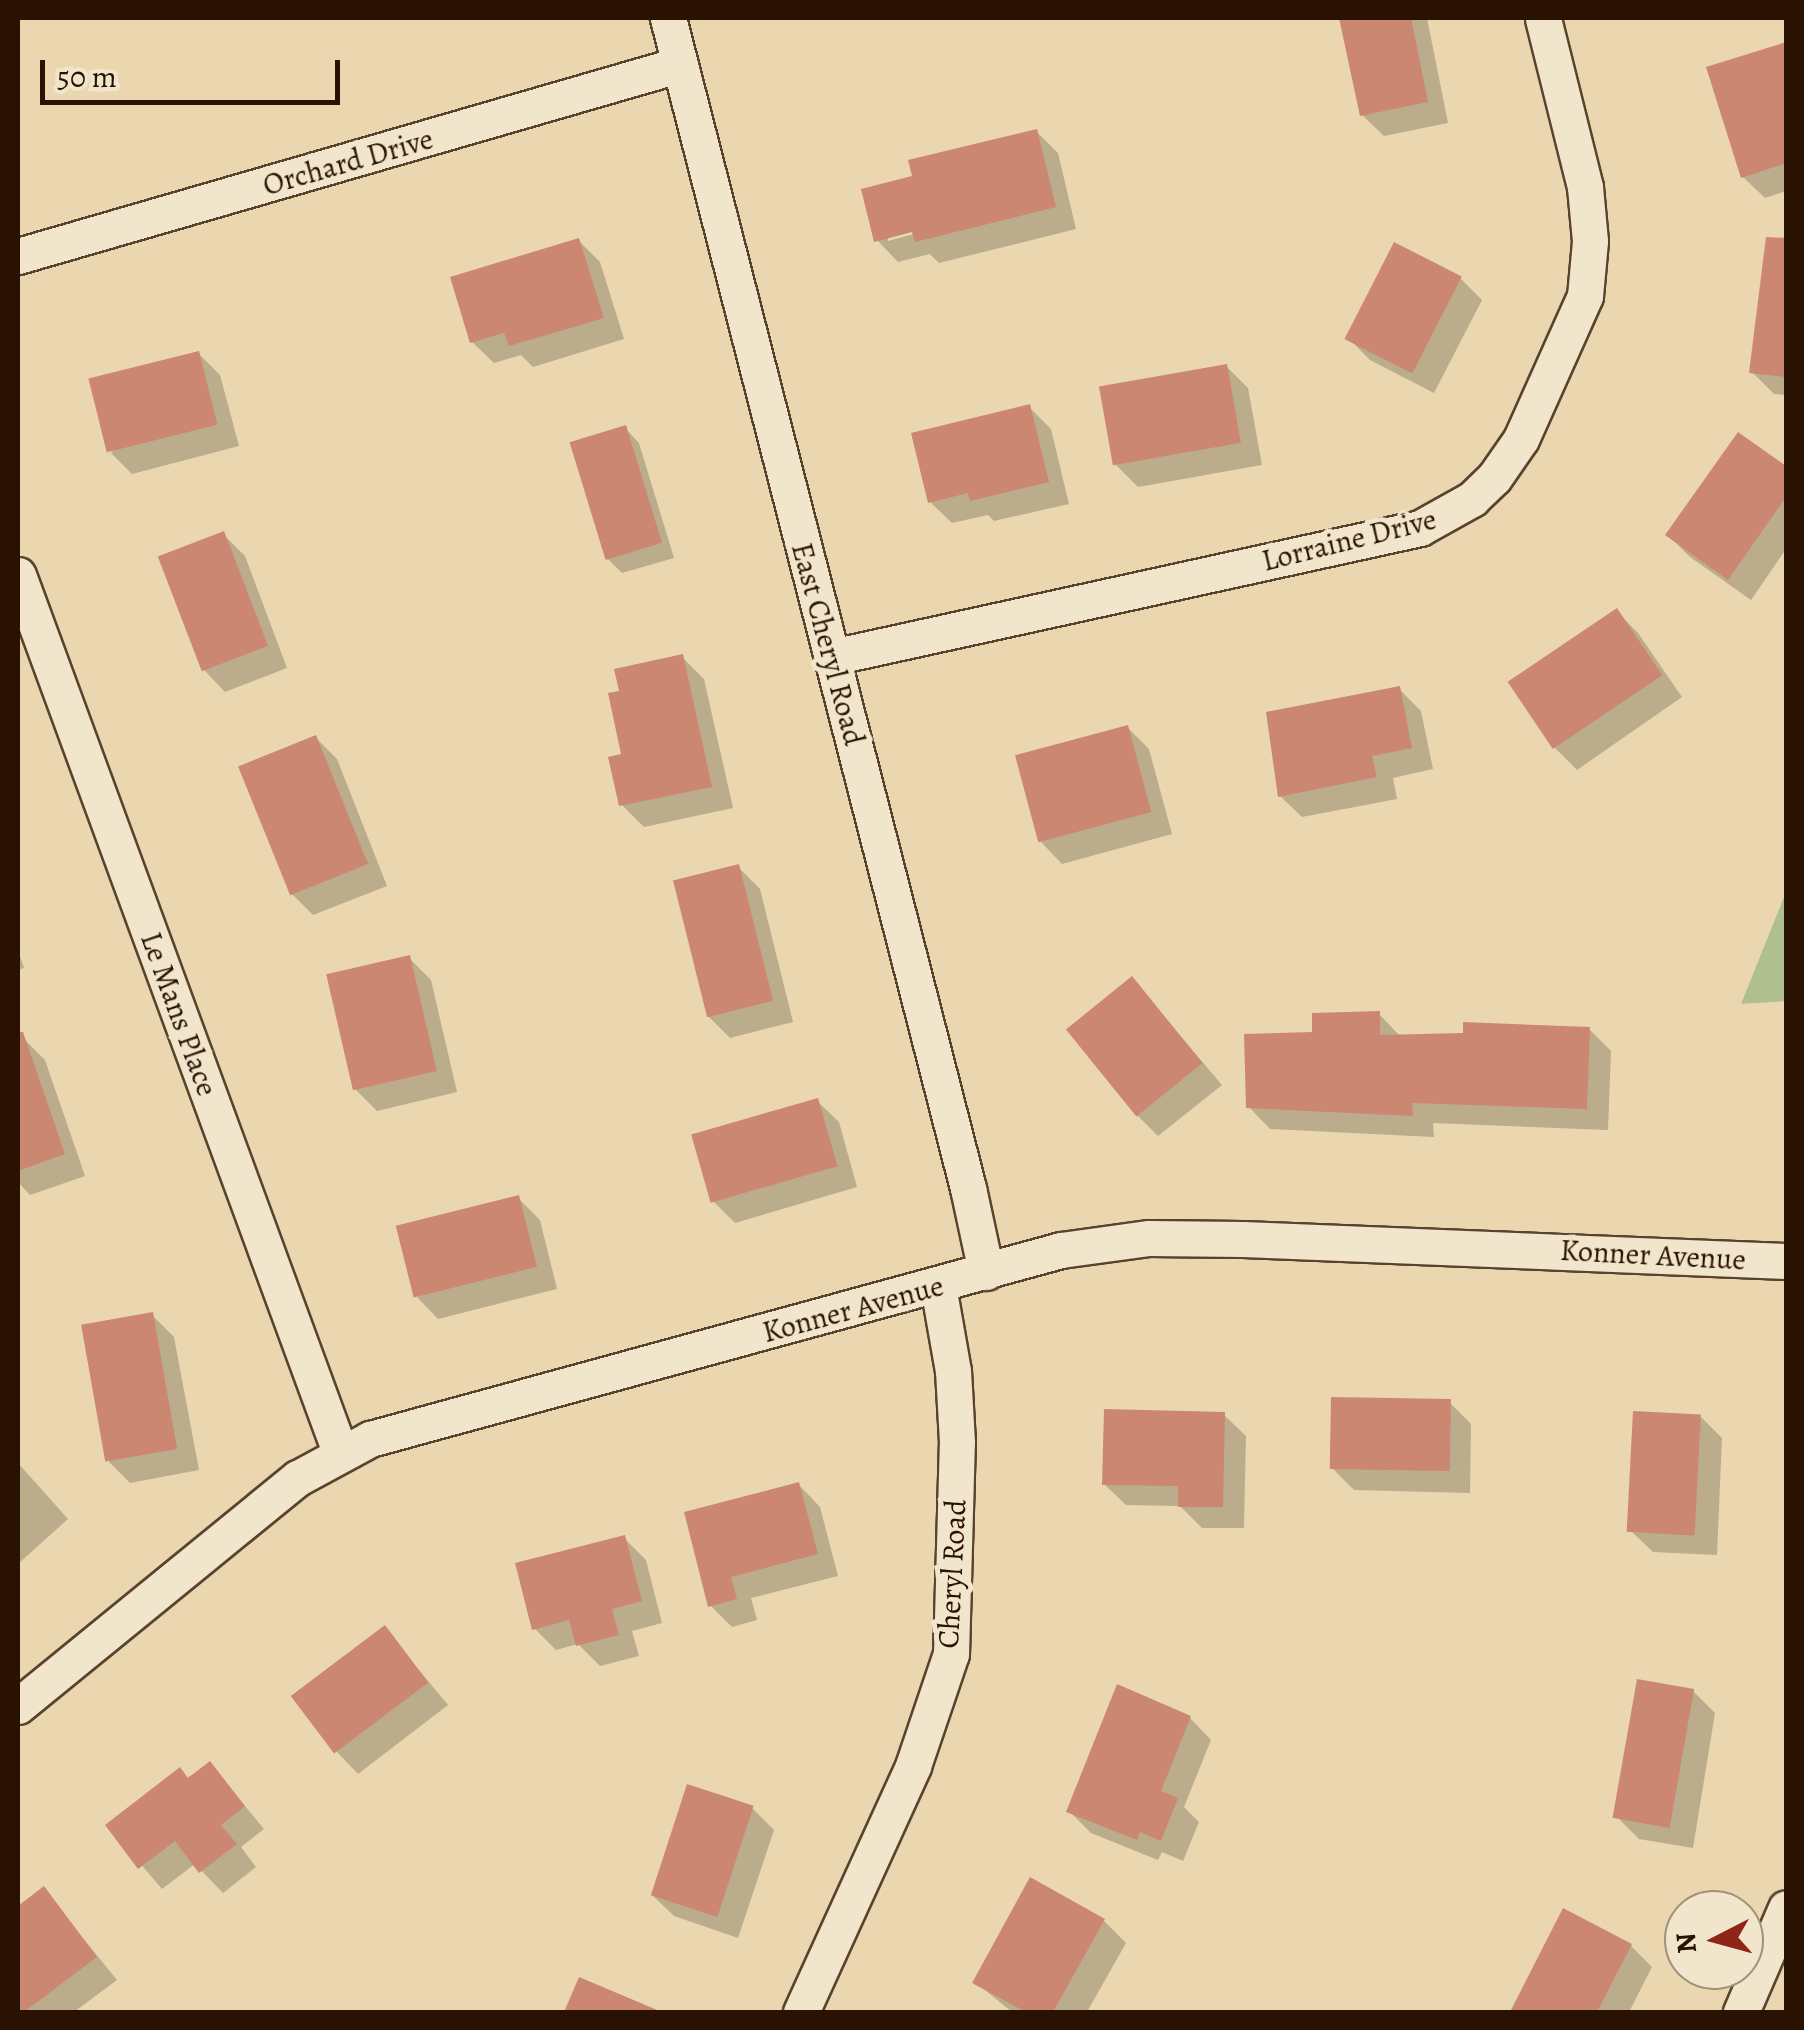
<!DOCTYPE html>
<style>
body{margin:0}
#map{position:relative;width:1804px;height:2030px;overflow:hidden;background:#ead7b0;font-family:Alegreya,serif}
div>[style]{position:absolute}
.green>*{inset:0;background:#b0bf90}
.shadow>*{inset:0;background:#0003}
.building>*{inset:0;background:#cc8772;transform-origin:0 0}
.roads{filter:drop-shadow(2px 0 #5a432e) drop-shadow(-2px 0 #5a432e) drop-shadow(0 2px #5a432e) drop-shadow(0 -2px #5a432e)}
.street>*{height:35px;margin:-17.5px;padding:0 17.5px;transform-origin:17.5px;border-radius:17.5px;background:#f1e5cc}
span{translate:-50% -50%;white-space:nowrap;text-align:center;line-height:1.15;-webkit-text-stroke:10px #f1e5cc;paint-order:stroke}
.street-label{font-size:30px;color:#2a1202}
.frame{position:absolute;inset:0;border:20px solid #2a1202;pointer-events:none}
.north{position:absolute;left:1664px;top:1890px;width:100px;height:100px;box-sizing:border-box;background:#f1e5cc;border:2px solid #a1917b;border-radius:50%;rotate:264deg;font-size:28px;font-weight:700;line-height:40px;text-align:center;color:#2a1202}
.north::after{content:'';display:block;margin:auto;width:35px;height:45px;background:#8f2418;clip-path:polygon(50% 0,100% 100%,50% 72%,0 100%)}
.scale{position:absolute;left:40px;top:60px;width:300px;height:45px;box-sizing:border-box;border:5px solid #2a1202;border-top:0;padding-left:12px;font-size:30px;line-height:35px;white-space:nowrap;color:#2a1202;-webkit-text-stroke:8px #f1e5cc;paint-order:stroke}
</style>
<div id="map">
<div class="green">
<i style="clip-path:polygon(1786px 892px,1786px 1001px,1741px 1004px)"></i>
</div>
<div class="shadow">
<i style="clip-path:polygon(1342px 18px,1427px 18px,1448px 123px,1384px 136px,1362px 115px)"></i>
<i style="clip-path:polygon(1786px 45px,1786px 191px,1765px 198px,1743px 177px,1709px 69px)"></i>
<i style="clip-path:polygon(evenodd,1036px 131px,1058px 153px,1076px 229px,939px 263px,930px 254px,898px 262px,877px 240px,915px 178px,1036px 131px,924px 226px,925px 231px,888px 241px,888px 235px,924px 226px)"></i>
<i style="clip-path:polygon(578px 240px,600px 262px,624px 339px,533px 367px,521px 355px,494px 363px,472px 342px)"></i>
<i style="clip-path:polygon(1766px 257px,1786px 259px,1786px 395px,1774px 394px,1752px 372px)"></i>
<i style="clip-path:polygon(1460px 278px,1482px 300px,1434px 393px,1370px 360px,1348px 338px)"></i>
<i style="clip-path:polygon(198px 353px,220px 375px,239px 446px,132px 474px,111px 453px)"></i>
<i style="clip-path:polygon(1226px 366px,1248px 388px,1262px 465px,1138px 487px,1116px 465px)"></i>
<i style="clip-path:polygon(1029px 407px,1051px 429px,1069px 504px,994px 521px,988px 515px,952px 523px,930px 502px)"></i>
<i style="clip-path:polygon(625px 428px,639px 443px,674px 558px,622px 573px,608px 559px)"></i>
<i style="clip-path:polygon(1739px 435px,1786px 469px,1786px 549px,1751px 600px,1690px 557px,1668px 535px)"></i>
<i style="clip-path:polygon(223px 534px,245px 556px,287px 668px,225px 692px,204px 670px)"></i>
<i style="clip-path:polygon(1616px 611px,1638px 633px,1682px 697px,1577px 770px,1555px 748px)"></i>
<i style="clip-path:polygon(682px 657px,704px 679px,733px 808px,644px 827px,622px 805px,622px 692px)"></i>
<i style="clip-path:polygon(1399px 689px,1421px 711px,1433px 769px,1393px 778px,1397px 799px,1302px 817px,1280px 796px)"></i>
<i style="clip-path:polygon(1128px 728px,1149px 749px,1172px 834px,1062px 864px,1041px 842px)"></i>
<i style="clip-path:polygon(315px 737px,337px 759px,387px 886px,313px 915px,291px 893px)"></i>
<i style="clip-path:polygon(738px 867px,760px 889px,793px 1022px,730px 1038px,708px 1016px)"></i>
<i style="clip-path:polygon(18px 950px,24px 968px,18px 970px)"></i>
<i style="clip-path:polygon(409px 958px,431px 980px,457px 1092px,377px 1111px,355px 1089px)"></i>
<i style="clip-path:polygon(1132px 979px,1222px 1085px,1158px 1136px,1137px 1115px)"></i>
<i style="clip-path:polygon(1379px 1014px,1400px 1036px,1589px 1029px,1611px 1051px,1608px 1130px,1433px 1123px,1434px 1137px,1270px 1129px,1249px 1107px)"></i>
<i style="clip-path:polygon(23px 1038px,45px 1060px,85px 1176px,30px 1195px,18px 1182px,18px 1040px)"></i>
<i style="clip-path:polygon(817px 1101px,839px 1122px,857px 1187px,735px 1223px,713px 1201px)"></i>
<i style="clip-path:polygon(518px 1198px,540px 1220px,557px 1289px,438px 1319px,417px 1297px)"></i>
<i style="clip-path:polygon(152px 1315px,174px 1337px,199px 1470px,130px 1483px,109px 1462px)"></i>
<i style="clip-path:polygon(1450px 1403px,1471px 1424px,1470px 1493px,1354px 1490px,1332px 1468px)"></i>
<i style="clip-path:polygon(1224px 1415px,1246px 1436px,1244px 1528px,1202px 1528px,1180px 1506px,1126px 1505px,1104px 1484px)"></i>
<i style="clip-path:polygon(1700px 1416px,1722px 1438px,1717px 1555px,1653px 1552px,1631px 1531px)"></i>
<i style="clip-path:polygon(18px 1463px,68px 1519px,18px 1564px)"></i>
<i style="clip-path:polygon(799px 1485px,820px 1507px,838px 1576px,751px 1598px,757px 1620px,732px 1627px,710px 1605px)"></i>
<i style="clip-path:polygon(624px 1538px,646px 1560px,662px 1623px,632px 1631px,639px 1656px,600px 1666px,578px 1644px,556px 1650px,534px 1628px)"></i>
<i style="clip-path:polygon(385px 1629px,448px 1705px,358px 1774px,337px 1752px)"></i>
<i style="clip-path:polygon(1693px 1691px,1715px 1713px,1693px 1848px,1639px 1839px,1617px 1817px)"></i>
<i style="clip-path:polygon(1190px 1718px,1211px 1740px,1184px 1807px,1199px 1822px,1183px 1861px,1162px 1852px,1158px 1860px,1091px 1833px,1069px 1811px)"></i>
<i style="clip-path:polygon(210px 1764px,264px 1829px,241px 1847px,256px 1867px,223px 1893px,195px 1864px,162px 1889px,108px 1826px)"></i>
<i style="clip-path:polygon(752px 1808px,774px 1830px,738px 1938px,674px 1916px,652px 1895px)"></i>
<i style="clip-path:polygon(1031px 1881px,1104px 1921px,1126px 1943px,1087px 2012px,1012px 2012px,975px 1982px)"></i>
<i style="clip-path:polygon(43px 1889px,117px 1980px,74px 2012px,18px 2012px,18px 1909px)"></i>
<i style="clip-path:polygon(1564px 1912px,1631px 1946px,1652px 1967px,1629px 2012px,1513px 2012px)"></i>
</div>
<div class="building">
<i style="clip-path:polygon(1339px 18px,1411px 18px,1428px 102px,1360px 116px)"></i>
<i style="clip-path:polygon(1786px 42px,1786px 163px,1741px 178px,1706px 67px)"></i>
<i style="clip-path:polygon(1037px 129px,1056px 207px,915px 242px,912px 232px,874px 242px,861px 189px,912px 176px,908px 160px)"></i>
<i style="clip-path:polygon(1766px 237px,1786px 238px,1786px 377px,1749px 373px)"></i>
<i style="clip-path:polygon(579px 238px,604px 318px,509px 346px,504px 333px,470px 343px,450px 277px)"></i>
<i style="left:1394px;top:242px;width:76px;height:109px;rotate:27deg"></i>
<i style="left:199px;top:351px;width:76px;height:114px;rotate:76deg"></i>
<i style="left:1227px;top:364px;width:80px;height:130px;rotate:80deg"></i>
<i style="clip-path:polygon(1030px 404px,1049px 482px,970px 501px,968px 493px,928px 503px,911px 433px)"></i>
<i style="left:626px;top:425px;width:123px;height:59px;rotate:73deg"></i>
<i style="clip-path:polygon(1738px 432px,1786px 466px,1786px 497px,1728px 580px,1665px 535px)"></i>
<i style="left:224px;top:531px;width:123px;height:71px;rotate:69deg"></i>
<i style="left:1617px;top:608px;width:81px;height:132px;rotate:56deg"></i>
<i style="clip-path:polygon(683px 654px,712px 787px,619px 806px,608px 757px,621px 754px,608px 693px,619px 691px,614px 669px)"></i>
<i style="clip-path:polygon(1400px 686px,1412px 748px,1372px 756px,1377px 777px,1278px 797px,1266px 712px)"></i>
<i style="left:1128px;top:725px;width:90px;height:117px;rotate:75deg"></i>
<i style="left:316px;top:735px;width:139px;height:84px;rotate:68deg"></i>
<i style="left:739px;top:864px;width:141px;height:68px;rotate:76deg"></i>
<i style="left:410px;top:955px;width:119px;height:86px;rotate:77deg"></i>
<i style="left:1132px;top:976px;width:112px;height:85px;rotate:51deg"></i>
<i style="clip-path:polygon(1380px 1011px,1380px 1035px,1463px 1033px,1463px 1022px,1590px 1027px,1587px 1109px,1412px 1103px,1413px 1116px,1246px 1108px,1244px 1034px,1312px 1032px,1312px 1013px)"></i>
<i style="clip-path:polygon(18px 1032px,23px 1032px,65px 1154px,18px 1171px)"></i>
<i style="left:818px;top:1098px;width:71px;height:132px;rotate:74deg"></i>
<i style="left:519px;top:1195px;width:74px;height:127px;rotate:76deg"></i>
<i style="left:153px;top:1312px;width:139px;height:73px;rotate:80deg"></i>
<i style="left:1331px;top:1397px;width:120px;height:72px;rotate:1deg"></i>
<i style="clip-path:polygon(1104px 1409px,1225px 1412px,1223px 1507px,1178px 1507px,1178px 1486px,1102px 1485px)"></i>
<i style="left:1633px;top:1411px;width:68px;height:121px;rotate:3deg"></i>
<i style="clip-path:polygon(799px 1482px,818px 1554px,731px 1577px,737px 1599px,708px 1607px,684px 1512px)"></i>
<i style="clip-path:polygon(625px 1535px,642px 1601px,612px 1609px,619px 1635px,576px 1646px,569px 1620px,532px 1630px,515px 1563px)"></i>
<i style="left:385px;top:1625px;width:72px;height:118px;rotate:53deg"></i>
<i style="left:1637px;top:1679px;width:58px;height:141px;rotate:10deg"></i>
<i style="clip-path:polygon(1117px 1684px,1191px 1716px,1161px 1791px,1178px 1798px,1161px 1841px,1140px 1832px,1137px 1840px,1066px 1812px)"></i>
<i style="clip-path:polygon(210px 1761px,245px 1806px,221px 1825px,237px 1844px,199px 1873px,175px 1841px,138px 1869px,105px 1825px,180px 1767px,188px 1778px)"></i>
<i style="left:687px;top:1784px;width:70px;height:117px;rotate:18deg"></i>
<i style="clip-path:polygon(1030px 1877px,1105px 1919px,1053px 2012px,1026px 2012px,972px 1983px)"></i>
<i style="clip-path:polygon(44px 1886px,97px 1957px,24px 2012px,18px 2012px,18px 1906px)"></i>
<i style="clip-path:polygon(1563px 1908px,1632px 1944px,1597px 2012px,1510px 2012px)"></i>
<i style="clip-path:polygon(579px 1977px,662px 2012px,564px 2012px)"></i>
</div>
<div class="roads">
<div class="street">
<i style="left:668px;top:18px;width:1208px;rotate:75.62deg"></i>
<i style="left:968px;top:1188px;width:86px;rotate:77.9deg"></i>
<i style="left:18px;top:256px;width:687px;rotate:-16.14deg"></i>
<i style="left:18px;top:575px;width:934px;rotate:69.84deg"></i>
<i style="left:832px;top:657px;width:602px;rotate:-12.37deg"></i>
<i style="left:1420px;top:528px;width:60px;rotate:-29.1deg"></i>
<i style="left:1472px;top:499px;width:30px;rotate:-44deg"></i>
<i style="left:1494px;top:478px;width:47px;rotate:-55.3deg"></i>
<i style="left:1521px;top:439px;width:157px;rotate:-65.9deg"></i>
<i style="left:1585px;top:296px;width:55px;rotate:-84.8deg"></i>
<i style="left:1590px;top:241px;width:54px;rotate:-95.3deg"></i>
<i style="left:1585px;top:187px;width:174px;rotate:-104deg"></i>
<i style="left:18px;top:1706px;width:361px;rotate:-39.2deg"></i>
<i style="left:298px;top:1478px;width:82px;rotate:-28.4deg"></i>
<i style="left:370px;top:1439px;width:716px;rotate:-15.3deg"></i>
<i style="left:1061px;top:1250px;width:89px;rotate:-7.8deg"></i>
<i style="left:1149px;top:1238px;width:94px;rotate:0.6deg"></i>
<i style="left:1243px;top:1239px;width:543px;rotate:2.32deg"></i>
<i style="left:801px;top:2012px;width:270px;rotate:-65.5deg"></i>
<i style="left:913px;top:1766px;width:118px;rotate:-71.3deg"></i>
<i style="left:951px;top:1654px;width:212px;rotate:-88.4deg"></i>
<i style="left:957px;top:1442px;width:71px;rotate:-93.2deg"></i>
<i style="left:953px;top:1371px;width:86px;rotate:-100deg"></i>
<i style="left:1741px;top:2012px;width:113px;rotate:-66.6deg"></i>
</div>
</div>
<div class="street-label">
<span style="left:348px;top:162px;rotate:-16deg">Orchard Drive</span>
<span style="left:1349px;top:540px;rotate:-14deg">Lorraine Drive</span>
<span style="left:828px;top:644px;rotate:75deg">East Cheryl Road</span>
<span style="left:179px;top:1014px;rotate:70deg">Le Mans Place</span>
<span style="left:1653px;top:1255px;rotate:3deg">Konner Avenue</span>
<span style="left:853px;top:1309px;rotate:-15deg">Konner Avenue</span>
<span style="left:952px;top:1574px;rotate:-87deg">Cheryl Road</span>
</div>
<div class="frame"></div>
<div class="north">N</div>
<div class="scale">50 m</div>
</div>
